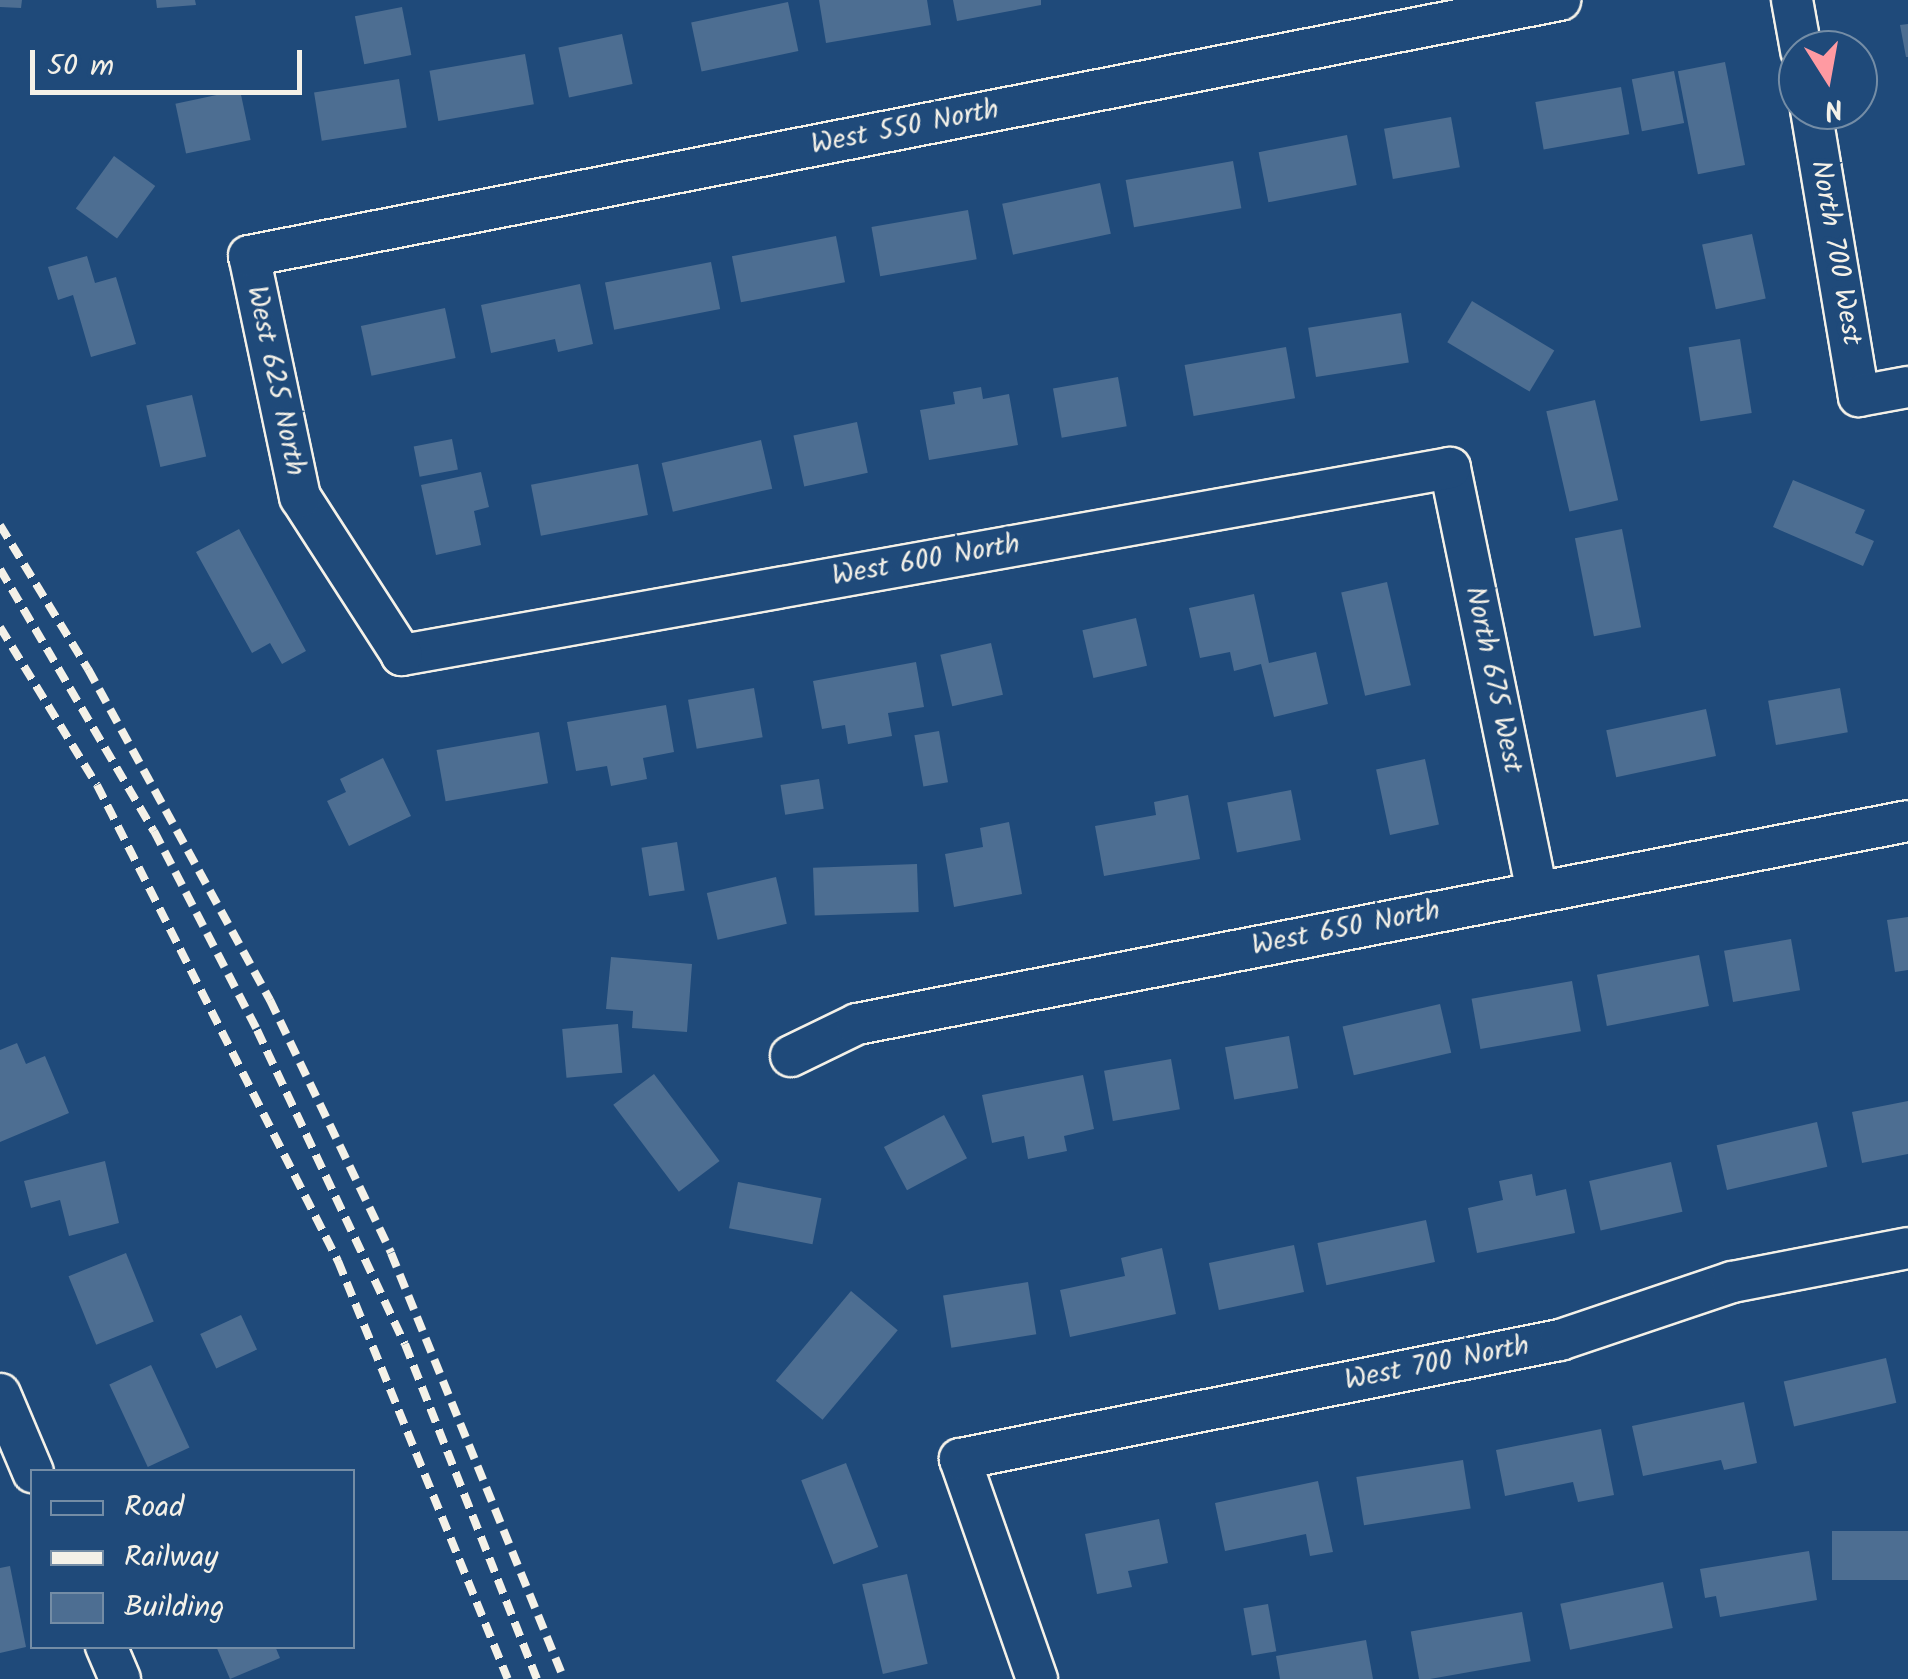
<!DOCTYPE html>
<style>
body{margin:0}
#map{position:relative;width:1908px;height:1679px;overflow:hidden;background:#1f4a7a;font-family:Kalam,sans-serif}
div>[style]{position:absolute}
.building>*{inset:0;background:#4d6e92;transform-origin:0 0}
.roads{filter:drop-shadow(2px 0 #f4f1e8) drop-shadow(-2px 0 #f4f1e8) drop-shadow(0 2px #f4f1e8) drop-shadow(0 -2px #f4f1e8)}
.street>*{height:40px;margin:-20px;padding:0 20px;transform-origin:20px;border-radius:20px;background:#1f4a7a}
.rail>*{height:8px;margin-top:-4px;transform-origin:0;background:repeating-linear-gradient(90deg,#f4f1e8 0 15px,transparent 0 23px)}
span{translate:-50% -50%;white-space:nowrap;text-align:center;line-height:1.15;-webkit-text-stroke:10px #1f4a7a;paint-order:stroke}
.street-label{font-size:28px;color:#f4f1e8}
.legend{position:absolute;left:30px;top:1469px;width:325px;height:180px;box-sizing:border-box;background:#1f4a7a;border:2px solid #748da6;margin:0;padding:12px 18px;list-style:none;font-size:30px;color:#f4f1e8}
.legend li{display:flex;align-items:center;gap:20px;height:50px}
.legend b{width:50px;border:2px solid #748da6}
.north{position:absolute;left:1778px;top:30px;width:100px;height:100px;box-sizing:border-box;background:#1f4a7a;border:2px solid #748da6;border-radius:50%;rotate:169deg;font-size:28px;font-weight:700;line-height:40px;text-align:center;color:#f4f1e8}
.north::after{content:'';display:block;margin:auto;width:35px;height:45px;background:#ff9aa2;clip-path:polygon(50% 0,100% 100%,50% 72%,0 100%)}
.scale{position:absolute;left:30px;top:50px;width:272px;height:45px;box-sizing:border-box;border:5px solid #f4f1e8;border-top:0;padding-left:12px;font-size:30px;line-height:35px;white-space:nowrap;color:#f4f1e8;-webkit-text-stroke:8px #1f4a7a;paint-order:stroke}
</style>
<div id="map">
<div class="building">
<i style="clip-path:polygon(0 0,22px 0,21px 8px,0 7px)"></i>
<i style="clip-path:polygon(156px 0,195px 0,196px 5px,157px 8px)"></i>
<i style="clip-path:polygon(819px 0,927px 0,931px 25px,826px 43px)"></i>
<i style="clip-path:polygon(953px 0,1041px 0,1041px 5px,957px 21px)"></i>
<i style="left:788px;top:2px;width:50px;height:99px;rotate:78deg"></i>
<i style="left:402px;top:7px;width:49px;height:48px;rotate:79deg"></i>
<i style="clip-path:polygon(1908px 24px,1908px 57px,1906px 57px,1900px 25px)"></i>
<i style="left:622px;top:34px;width:51px;height:65px;rotate:78deg"></i>
<i style="left:525px;top:54px;width:51px;height:97px;rotate:80deg"></i>
<i style="left:1725px;top:62px;width:105px;height:48px;rotate:79deg"></i>
<i style="left:1674px;top:71px;width:53px;height:43px;rotate:79deg"></i>
<i style="left:399px;top:79px;width:49px;height:86px;rotate:81deg"></i>
<i style="left:1621px;top:87px;width:48px;height:87px;rotate:80deg"></i>
<i style="left:240px;top:90px;width:51px;height:66px;rotate:78deg"></i>
<i style="left:1451px;top:117px;width:51px;height:68px;rotate:80deg"></i>
<i style="left:1347px;top:135px;width:51px;height:90px;rotate:79deg"></i>
<i style="left:114px;top:156px;width:51px;height:65px;rotate:36deg"></i>
<i style="left:1233px;top:161px;width:48px;height:109px;rotate:80deg"></i>
<i style="left:1100px;top:183px;width:52px;height:100px;rotate:78deg"></i>
<i style="left:968px;top:210px;width:50px;height:98px;rotate:80deg"></i>
<i style="left:1752px;top:234px;width:66px;height:51px;rotate:78deg"></i>
<i style="left:836px;top:236px;width:47px;height:106px;rotate:79deg"></i>
<i style="clip-path:polygon(87px 256px,95px 283px,116px 277px,136px 344px,91px 357px,73px 295px,58px 300px,48px 267px)"></i>
<i style="left:711px;top:262px;width:48px;height:108px;rotate:79deg"></i>
<i style="clip-path:polygon(580px 284px,593px 344px,558px 352px,555px 339px,491px 353px,481px 305px)"></i>
<i style="left:1472px;top:301px;width:96px;height:48px;rotate:31deg"></i>
<i style="left:445px;top:308px;width:51px;height:86px;rotate:78deg"></i>
<i style="left:1401px;top:313px;width:50px;height:94px;rotate:81deg"></i>
<i style="left:1740px;top:339px;width:75px;height:52px;rotate:81deg"></i>
<i style="left:1286px;top:347px;width:52px;height:103px;rotate:80deg"></i>
<i style="left:1118px;top:377px;width:50px;height:66px;rotate:80deg"></i>
<i style="clip-path:polygon(981px 387px,983px 399px,1009px 394px,1018px 445px,929px 460px,920px 410px,955px 404px,953px 392px)"></i>
<i style="left:192px;top:395px;width:63px;height:47px;rotate:77deg"></i>
<i style="left:1595px;top:400px;width:103px;height:50px;rotate:77deg"></i>
<i style="left:857px;top:422px;width:52px;height:65px;rotate:78deg"></i>
<i style="left:452px;top:439px;width:31px;height:39px;rotate:79deg"></i>
<i style="left:761px;top:440px;width:50px;height:102px;rotate:77deg"></i>
<i style="left:638px;top:464px;width:52px;height:109px;rotate:79deg"></i>
<i style="clip-path:polygon(481px 472px,489px 507px,474px 511px,481px 545px,436px 555px,421px 485px)"></i>
<i style="clip-path:polygon(1793px 480px,1865px 510px,1855px 533px,1874px 541px,1863px 566px,1773px 527px)"></i>
<i style="clip-path:polygon(239px 529px,306px 651px,282px 664px,270px 643px,252px 653px,196px 552px)"></i>
<i style="left:1622px;top:529px;width:100px;height:48px;rotate:79deg"></i>
<i style="left:1387px;top:582px;width:106px;height:47px;rotate:77deg"></i>
<i style="clip-path:polygon(1254px 594px,1269px 663px,1316px 652px,1328px 704px,1274px 717px,1261px 664px,1234px 671px,1230px 652px,1200px 658px,1189px 608px)"></i>
<i style="left:1136px;top:618px;width:49px;height:55px;rotate:77deg"></i>
<i style="left:991px;top:643px;width:53px;height:52px;rotate:77deg"></i>
<i style="clip-path:polygon(916px 662px,924px 707px,888px 713px,892px 736px,848px 744px,845px 725px,822px 729px,813px 681px)"></i>
<i style="left:754px;top:688px;width:50px;height:67px;rotate:80deg"></i>
<i style="left:1840px;top:688px;width:45px;height:73px;rotate:80deg"></i>
<i style="clip-path:polygon(666px 705px,674px 752px,643px 758px,647px 779px,611px 786px,607px 766px,576px 771px,567px 722px)"></i>
<i style="left:1706px;top:709px;width:48px;height:102px;rotate:78deg"></i>
<i style="left:939px;top:731px;width:52px;height:25px;rotate:80deg"></i>
<i style="left:539px;top:732px;width:52px;height:104px;rotate:80deg"></i>
<i style="clip-path:polygon(383px 758px,411px 816px,349px 846px,327px 801px,346px 792px,340px 779px)"></i>
<i style="left:1425px;top:759px;width:67px;height:50px;rotate:78deg"></i>
<i style="left:819px;top:779px;width:30px;height:39px;rotate:81deg"></i>
<i style="left:1291px;top:790px;width:51px;height:65px;rotate:79deg"></i>
<i style="clip-path:polygon(1188px 795px,1200px 859px,1104px 876px,1095px 826px,1156px 815px,1154px 802px)"></i>
<i style="clip-path:polygon(1009px 822px,1022px 894px,954px 907px,945px 854px,983px 847px,980px 828px)"></i>
<i style="left:677px;top:842px;width:49px;height:36px;rotate:81deg"></i>
<i style="left:917px;top:864px;width:48px;height:104px;rotate:88deg"></i>
<i style="left:776px;top:877px;width:48px;height:71px;rotate:77deg"></i>
<i style="clip-path:polygon(1908px 917px,1908px 970px,1895px 972px,1887px 920px)"></i>
<i style="left:1791px;top:939px;width:52px;height:68px;rotate:80deg"></i>
<i style="left:1699px;top:955px;width:52px;height:104px;rotate:79deg"></i>
<i style="clip-path:polygon(611px 957px,692px 964px,687px 1032px,632px 1028px,633px 1011px,606px 1009px)"></i>
<i style="left:1572px;top:981px;width:51px;height:102px;rotate:80deg"></i>
<i style="left:1440px;top:1004px;width:50px;height:100px;rotate:77deg"></i>
<i style="left:618px;top:1024px;width:49px;height:56px;rotate:85deg"></i>
<i style="left:1289px;top:1036px;width:53px;height:65px;rotate:80deg"></i>
<i style="clip-path:polygon(17px 1043px,26px 1064px,45px 1056px,69px 1113px,0 1142px,0 1050px)"></i>
<i style="left:1171px;top:1059px;width:51px;height:68px;rotate:80deg"></i>
<i style="left:654px;top:1074px;width:109px;height:51px;rotate:53deg"></i>
<i style="clip-path:polygon(1083px 1075px,1094px 1129px,1064px 1136px,1067px 1151px,1028px 1159px,1024px 1136px,992px 1143px,982px 1095px)"></i>
<i style="clip-path:polygon(1908px 1101px,1908px 1154px,1862px 1163px,1852px 1112px)"></i>
<i style="left:944px;top:1115px;width:49px;height:68px;rotate:62deg"></i>
<i style="left:1817px;top:1122px;width:46px;height:103px;rotate:77deg"></i>
<i style="clip-path:polygon(105px 1161px,119px 1223px,69px 1236px,60px 1200px,31px 1208px,24px 1181px)"></i>
<i style="left:1671px;top:1162px;width:51px;height:84px;rotate:77deg"></i>
<i style="clip-path:polygon(1532px 1174px,1536px 1196px,1566px 1189px,1575px 1233px,1477px 1253px,1468px 1208px,1503px 1200px,1499px 1181px)"></i>
<i style="left:738px;top:1182px;width:85px;height:47px;rotate:11deg"></i>
<i style="left:1426px;top:1220px;width:43px;height:111px;rotate:78deg"></i>
<i style="left:1294px;top:1245px;width:48px;height:87px;rotate:78deg"></i>
<i style="clip-path:polygon(1162px 1248px,1176px 1314px,1070px 1337px,1060px 1290px,1125px 1276px,1121px 1258px)"></i>
<i style="left:126px;top:1253px;width:74px;height:62px;rotate:68deg"></i>
<i style="left:1028px;top:1282px;width:53px;height:86px;rotate:81deg"></i>
<i style="left:851px;top:1291px;width:61px;height:117px;rotate:40deg"></i>
<i style="left:241px;top:1315px;width:38px;height:45px;rotate:65deg"></i>
<i style="left:1886px;top:1358px;width:46px;height:105px;rotate:77deg"></i>
<i style="left:151px;top:1365px;width:91px;height:46px;rotate:65deg"></i>
<i style="clip-path:polygon(1744px 1402px,1757px 1463px,1724px 1470px,1721px 1460px,1643px 1476px,1632px 1426px)"></i>
<i style="clip-path:polygon(1601px 1429px,1614px 1495px,1578px 1502px,1573px 1482px,1505px 1496px,1496px 1450px)"></i>
<i style="left:1463px;top:1460px;width:49px;height:108px;rotate:81deg"></i>
<i style="left:846px;top:1463px;width:90px;height:48px;rotate:69deg"></i>
<i style="clip-path:polygon(1318px 1481px,1333px 1552px,1310px 1556px,1306px 1534px,1225px 1551px,1215px 1503px)"></i>
<i style="clip-path:polygon(1159px 1519px,1168px 1563px,1128px 1571px,1132px 1587px,1097px 1594px,1085px 1534px)"></i>
<i style="left:1908px;top:1531px;width:49px;height:76px;rotate:90deg"></i>
<i style="clip-path:polygon(1809px 1551px,1817px 1600px,1720px 1617px,1716px 1596px,1705px 1598px,1700px 1569px)"></i>
<i style="clip-path:polygon(10px 1566px,26px 1647px,0 1653px,0 1568px)"></i>
<i style="left:907px;top:1574px;width:92px;height:46px;rotate:77deg"></i>
<i style="left:1663px;top:1582px;width:47px;height:105px;rotate:78deg"></i>
<i style="left:1268px;top:1604px;width:48px;height:25px;rotate:80deg"></i>
<i style="left:1522px;top:1612px;width:50px;height:113px;rotate:80deg"></i>
<i style="clip-path:polygon(1366px 1640px,1373px 1679px,1280px 1679px,1276px 1656px)"></i>
<i style="clip-path:polygon(216px 1646px,275px 1646px,280px 1658px,230px 1679px)"></i>
</div>
<div class="roads">
<div class="street">
<i style="left:1792px;top:0;width:51px;rotate:79.8deg"></i>
<i style="left:1811px;top:110px;width:290px;rotate:80.5deg"></i>
<i style="left:1859px;top:396px;width:50px;rotate:-10.4deg"></i>
<i style="left:1537px;top:892px;width:433px;rotate:-101.6deg"></i>
<i style="left:1450px;top:468px;width:1065px;rotate:169.88deg"></i>
<i style="left:402px;top:655px;width:188px;rotate:-122.8deg"></i>
<i style="left:300px;top:497px;width:246px;rotate:-101.9deg"></i>
<i style="left:249px;top:256px;width:1336px;rotate:-11.05deg"></i>
<i style="left:791px;top:1056px;width:73px;rotate:-25.9deg"></i>
<i style="left:857px;top:1024px;width:1070px;rotate:-10.93deg"></i>
<i style="left:0;top:1394px;width:85px;rotate:67.1deg"></i>
<i style="left:106px;top:1646px;width:36px;rotate:67deg"></i>
<i style="left:1037px;top:1679px;width:233px;rotate:-109.3deg"></i>
<i style="left:960px;top:1459px;width:612px;rotate:-11.22deg"></i>
<i style="left:1560px;top:1340px;width:182px;rotate:-18.6deg"></i>
<i style="left:1732px;top:1282px;width:179px;rotate:-10.9deg"></i>
</div>
</div>
<div class="rail">
<i style="left:0;top:525px;width:169px;rotate:58.6deg"></i>
<i style="left:88px;top:669px;width:378px;rotate:61.2deg"></i>
<i style="left:270px;top:1000px;width:280px;rotate:64.4deg"></i>
<i style="left:391px;top:1253px;width:460px;rotate:67.9deg"></i>
<i style="left:0;top:569px;width:304px;rotate:59.6deg"></i>
<i style="left:154px;top:831px;width:224px;rotate:62.6deg"></i>
<i style="left:257px;top:1030px;width:347px;rotate:64.8deg"></i>
<i style="left:405px;top:1344px;width:360px;rotate:68.5deg"></i>
<i style="left:0;top:627px;width:185px;rotate:58.5deg"></i>
<i style="left:97px;top:785px;width:534px;rotate:63.15deg"></i>
<i style="left:338px;top:1261px;width:451px;rotate:67.9deg"></i>
</div>
<div class="street-label">
<span style="left:905px;top:128px;rotate:-11deg">West 550 North</span>
<span style="left:1835px;top:253px;rotate:80deg">North 700 West</span>
<span style="left:275px;top:381px;rotate:78deg">West 625 North</span>
<span style="left:926px;top:561px;rotate:-10deg">West 600 North</span>
<span style="left:1493px;top:680px;rotate:78deg">North 675 West</span>
<span style="left:1346px;top:929px;rotate:-11deg">West 650 North</span>
<span style="left:1437px;top:1364px;rotate:-11deg">West 700 North</span>
</div>
<ul class="legend">
<li><b style="height:12px;background:#1f4a7a"></b>Road</li>
<li><b style="height:12px;background:#f4f1e8"></b>Railway</li>
<li><b style="height:28px;background:#4d6e92"></b>Building</li>
</ul>
<div class="north">N</div>
<div class="scale">50 m</div>
</div>
